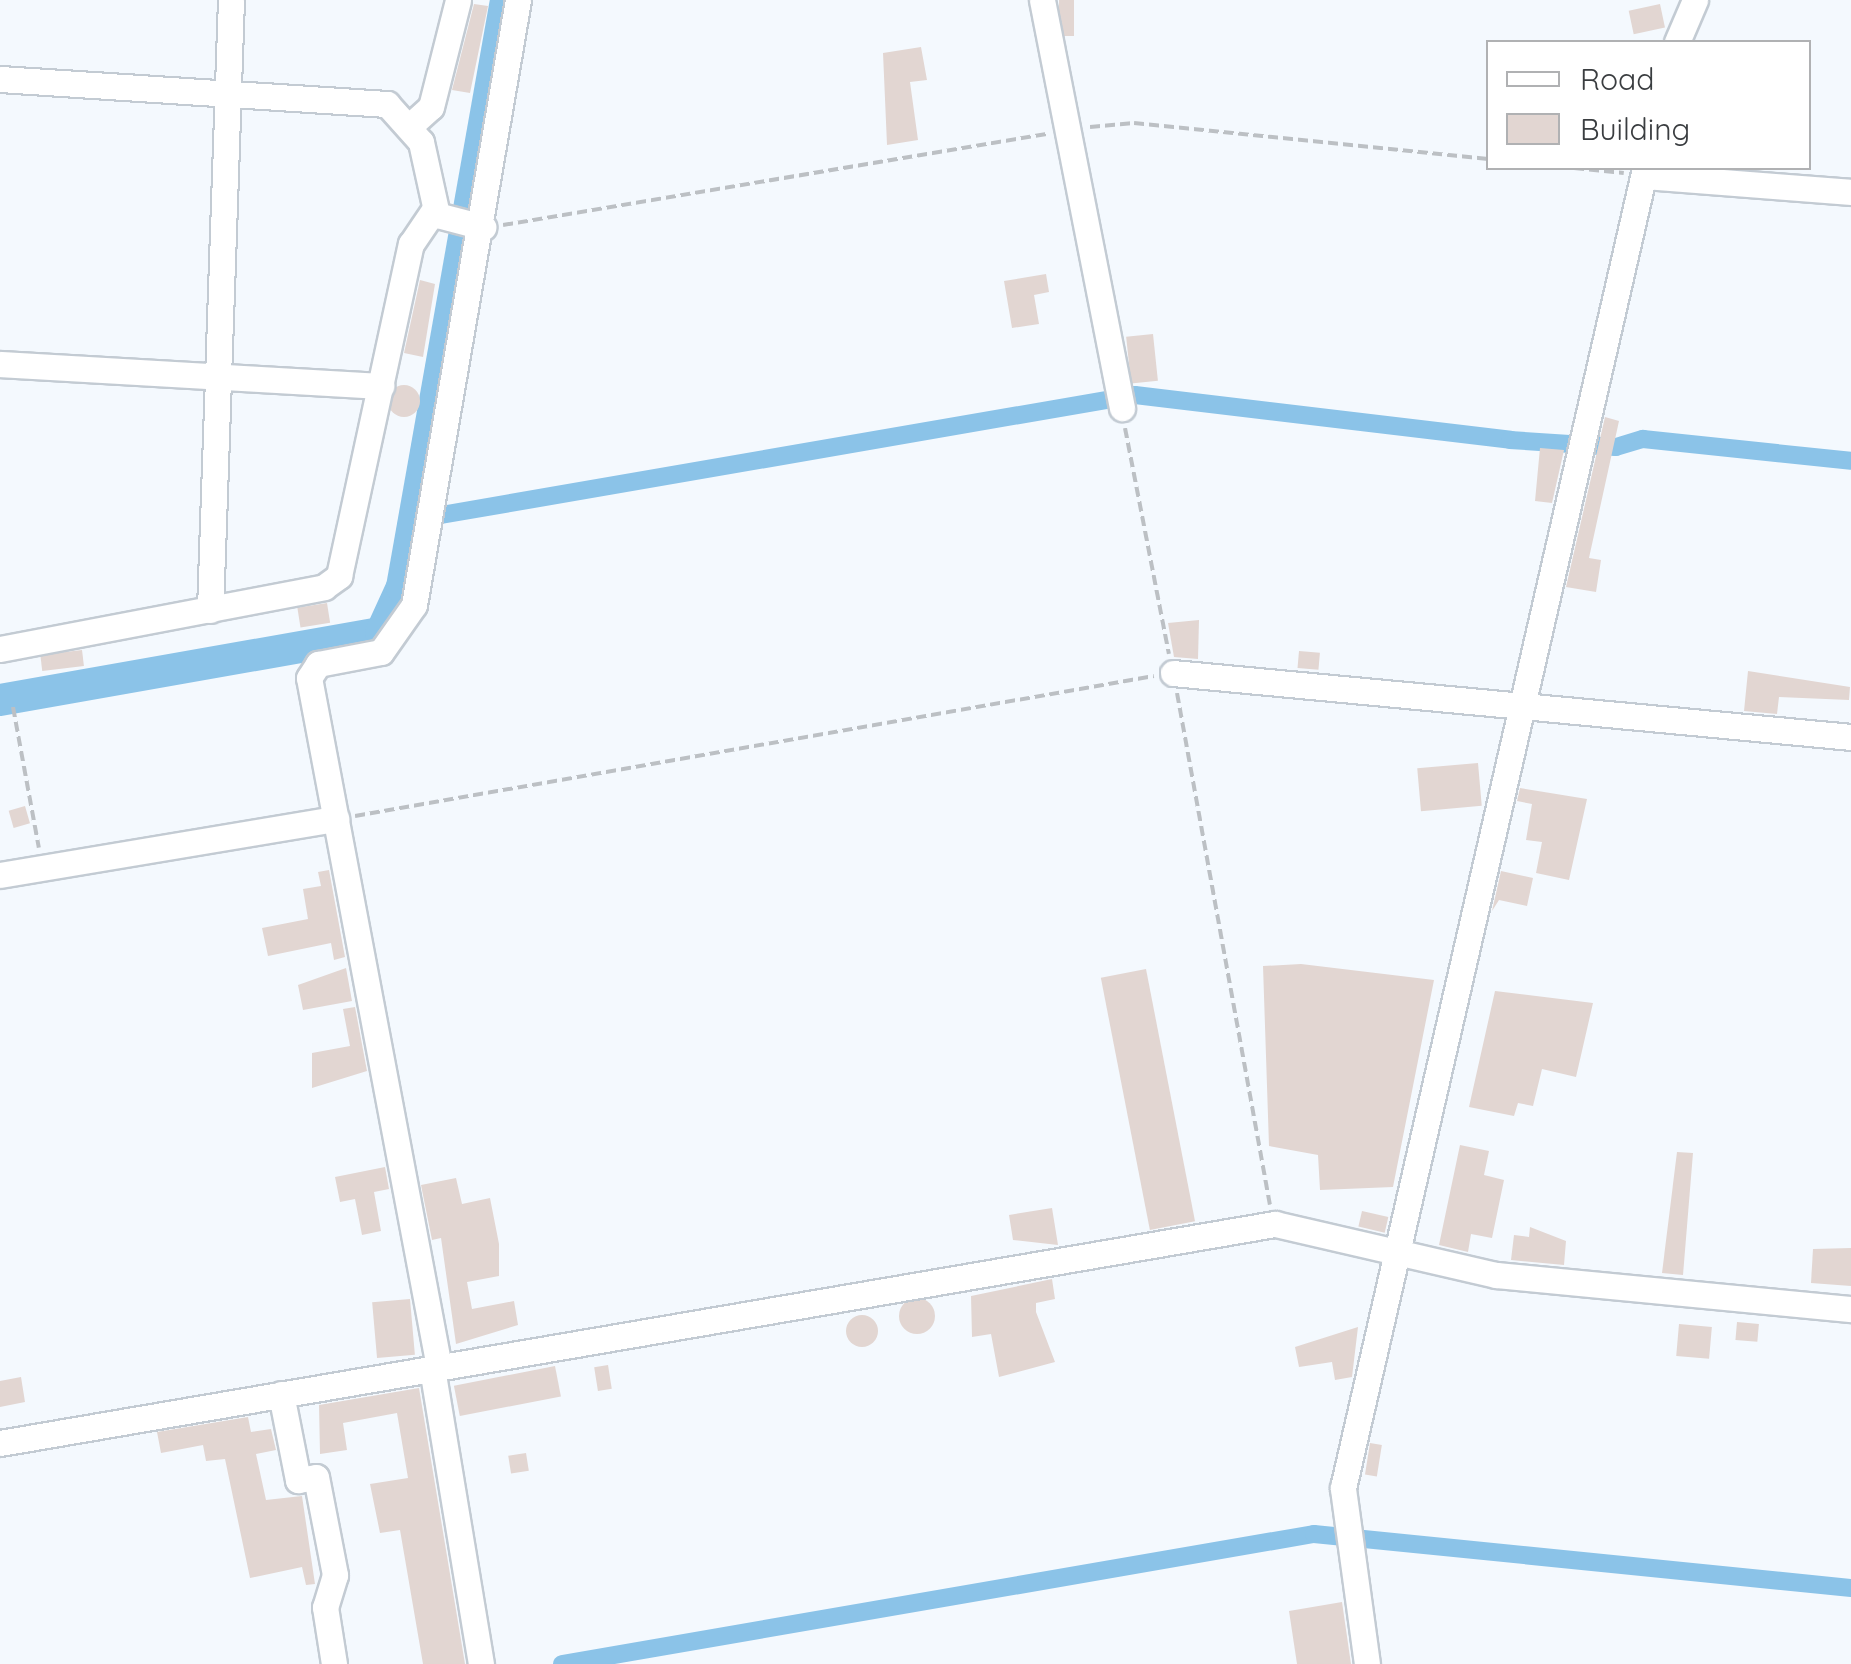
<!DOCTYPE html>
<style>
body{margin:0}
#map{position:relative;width:1851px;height:1664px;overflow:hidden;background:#f4f9fe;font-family:Quicksand,sans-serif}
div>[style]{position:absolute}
.canal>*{height:18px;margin:-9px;padding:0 9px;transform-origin:9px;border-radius:9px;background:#8bc3e8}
.river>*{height:32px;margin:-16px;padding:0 16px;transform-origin:16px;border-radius:16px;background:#8bc3e8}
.building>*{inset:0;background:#e2d6d2;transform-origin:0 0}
.round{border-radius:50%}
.path>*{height:4px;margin-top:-2px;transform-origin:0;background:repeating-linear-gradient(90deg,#bcc0c4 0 10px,transparent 0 15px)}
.roads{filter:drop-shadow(2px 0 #c3cbd3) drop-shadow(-2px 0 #c3cbd3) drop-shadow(0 2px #c3cbd3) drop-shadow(0 -2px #c3cbd3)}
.minor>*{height:25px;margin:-12.5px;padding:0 12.5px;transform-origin:12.5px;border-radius:12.5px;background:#fff}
span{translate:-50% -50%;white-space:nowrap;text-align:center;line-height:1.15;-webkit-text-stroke:10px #fff;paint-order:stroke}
.legend{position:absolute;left:1486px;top:40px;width:325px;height:130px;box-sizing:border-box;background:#fff;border:2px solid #b0b1b3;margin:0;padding:12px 18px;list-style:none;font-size:30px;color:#3a3d40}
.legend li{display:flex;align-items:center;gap:20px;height:50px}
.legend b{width:50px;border:2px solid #b0b1b3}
</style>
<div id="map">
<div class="canal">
<i style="left:441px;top:515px;width:704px;rotate:-9.81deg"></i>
<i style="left:1135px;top:395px;width:378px;rotate:6.8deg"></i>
<i style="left:1510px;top:440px;width:106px;rotate:3.8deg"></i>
<i style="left:1616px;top:447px;width:28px;rotate:-17deg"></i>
<i style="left:1643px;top:439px;width:209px;rotate:6deg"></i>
<i style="left:562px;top:1664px;width:763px;rotate:-9.81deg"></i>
<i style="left:1314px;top:1534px;width:540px;rotate:5.74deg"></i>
</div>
<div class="river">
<i style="left:0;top:700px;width:387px;rotate:-10deg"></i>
<i style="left:381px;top:633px;width:51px;rotate:-65.5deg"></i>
<i style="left:402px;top:587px;width:596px;rotate:-79.95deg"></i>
</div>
<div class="building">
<i style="left:1059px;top:0;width:15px;height:36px"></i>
<i style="clip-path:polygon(474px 4px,488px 6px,470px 93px,452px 90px)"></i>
<i style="left:1660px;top:4px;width:24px;height:32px;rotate:78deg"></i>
<i style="clip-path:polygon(921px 47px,927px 80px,910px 82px,918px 140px,887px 145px,883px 53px)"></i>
<i style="clip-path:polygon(1046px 274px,1049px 292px,1034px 295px,1039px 324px,1012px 328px,1004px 281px)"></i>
<i style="clip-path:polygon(420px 280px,435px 284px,423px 357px,404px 353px)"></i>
<i style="left:1153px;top:334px;width:47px;height:27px;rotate:84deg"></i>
<i class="round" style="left:388px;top:385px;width:32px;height:32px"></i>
<i style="clip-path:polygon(1605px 417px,1619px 421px,1589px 558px,1601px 560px,1596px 592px,1566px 587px)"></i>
<i style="clip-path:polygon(1540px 448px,1564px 450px,1552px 503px,1535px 501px)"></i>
<i style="left:327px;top:603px;width:20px;height:30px;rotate:81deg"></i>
<i style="clip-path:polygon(1199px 620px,1198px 659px,1174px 657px,1168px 623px)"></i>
<i style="left:82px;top:650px;width:16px;height:42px;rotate:83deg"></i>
<i style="left:1299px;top:651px;width:21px;height:17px;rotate:5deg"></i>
<i style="clip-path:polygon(1748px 671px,1850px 687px,1849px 700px,1779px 697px,1777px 714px,1744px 711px)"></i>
<i style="left:1478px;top:763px;width:43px;height:61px;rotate:85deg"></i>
<i style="clip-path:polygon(1520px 788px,1587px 799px,1569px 880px,1536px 873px,1542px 842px,1526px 840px,1532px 804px,1517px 801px)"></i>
<i style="left:25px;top:806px;width:18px;height:17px;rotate:74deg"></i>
<i style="clip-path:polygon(329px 870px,345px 957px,334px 960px,331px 943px,268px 956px,262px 928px,308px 919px,303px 889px,321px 886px,318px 872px)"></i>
<i style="clip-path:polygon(1501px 871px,1533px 878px,1527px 906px,1499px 900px,1492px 911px)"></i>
<i style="clip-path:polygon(1301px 964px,1434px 980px,1393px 1187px,1320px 1190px,1318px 1155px,1269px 1146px,1263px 966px)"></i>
<i style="clip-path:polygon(346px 968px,352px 1001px,303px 1010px,298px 985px)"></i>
<i style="left:1146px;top:969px;width:257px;height:46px;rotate:79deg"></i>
<i style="clip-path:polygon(1495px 991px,1593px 1003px,1576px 1077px,1542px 1069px,1533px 1106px,1518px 1103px,1514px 1116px,1469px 1107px)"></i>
<i style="clip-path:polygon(355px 1007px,367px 1071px,312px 1088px,312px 1053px,350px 1046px,343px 1009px)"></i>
<i style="clip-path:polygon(1460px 1145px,1489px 1151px,1484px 1175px,1504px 1180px,1492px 1238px,1471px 1234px,1468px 1252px,1439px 1245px)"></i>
<i style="clip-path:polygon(1677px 1152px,1693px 1153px,1683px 1275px,1662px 1273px)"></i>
<i style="clip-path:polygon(385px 1167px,389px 1189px,374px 1192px,381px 1231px,362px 1235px,355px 1199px,340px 1202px,335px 1177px)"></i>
<i style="clip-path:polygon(456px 1178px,462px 1204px,490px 1198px,499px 1244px,499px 1276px,467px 1282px,472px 1309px,514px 1301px,518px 1325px,456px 1344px,441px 1238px,432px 1240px,421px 1185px)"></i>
<i style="clip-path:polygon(1052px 1208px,1058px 1245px,1013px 1240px,1009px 1215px)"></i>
<i style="left:1362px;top:1211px;width:27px;height:16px;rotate:13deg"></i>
<i style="clip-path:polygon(1530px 1227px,1566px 1241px,1564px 1265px,1511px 1260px,1514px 1235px,1529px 1237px)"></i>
<i style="clip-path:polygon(1851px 1248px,1851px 1286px,1811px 1283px,1813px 1249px)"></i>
<i style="clip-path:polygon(1052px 1279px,1055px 1299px,1036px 1303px,1036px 1312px,1055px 1362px,999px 1377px,991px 1334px,972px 1337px,971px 1296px)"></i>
<i class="round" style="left:899px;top:1298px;width:36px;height:36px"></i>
<i style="left:410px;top:1299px;width:56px;height:38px;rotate:85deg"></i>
<i class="round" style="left:846px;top:1315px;width:32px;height:32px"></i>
<i style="left:1737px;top:1322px;width:22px;height:18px;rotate:5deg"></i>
<i style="left:1679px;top:1324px;width:33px;height:32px;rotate:5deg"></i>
<i style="clip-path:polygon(1358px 1327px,1352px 1377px,1335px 1380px,1332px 1362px,1299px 1367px,1295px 1347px)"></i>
<i style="left:608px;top:1365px;width:24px;height:14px;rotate:81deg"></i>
<i style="left:555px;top:1366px;width:31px;height:103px;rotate:79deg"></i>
<i style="clip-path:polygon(21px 1377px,25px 1402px,0 1407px,0 1381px)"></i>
<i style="clip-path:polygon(419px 1388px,465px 1664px,423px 1664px,400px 1530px,380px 1533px,370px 1484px,408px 1478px,397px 1413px,343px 1423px,347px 1450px,320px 1454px,319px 1405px)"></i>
<i style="clip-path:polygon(248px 1417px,251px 1432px,271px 1429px,276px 1450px,256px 1454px,266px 1500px,302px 1496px,315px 1584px,306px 1585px,302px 1567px,250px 1578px,225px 1459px,206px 1461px,203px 1445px,161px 1453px,157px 1432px)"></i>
<i style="left:1370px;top:1443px;width:12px;height:32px;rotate:9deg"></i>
<i style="left:526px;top:1453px;width:18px;height:18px;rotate:81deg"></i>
<i style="clip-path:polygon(1342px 1602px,1351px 1664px,1297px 1664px,1289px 1611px)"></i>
</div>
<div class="path">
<i style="left:1090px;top:127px;width:44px;rotate:-5.2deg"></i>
<i style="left:1134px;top:123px;width:356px;rotate:5.8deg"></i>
<i style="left:1574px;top:168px;width:50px;rotate:5.7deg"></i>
<i style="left:503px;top:225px;width:551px;rotate:-9.51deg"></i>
<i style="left:1125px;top:428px;width:230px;rotate:79deg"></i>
<i style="left:1177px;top:693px;width:520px;rotate:79.71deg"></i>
<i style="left:13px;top:707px;width:143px;rotate:79.6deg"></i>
<i style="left:355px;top:816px;width:811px;rotate:-9.94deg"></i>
</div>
<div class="roads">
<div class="minor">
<i style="left:1042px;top:0;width:416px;rotate:78.9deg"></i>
<i style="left:1677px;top:42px;width:46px;rotate:-66.8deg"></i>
<i style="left:0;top:79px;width:388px;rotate:3.7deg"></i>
<i style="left:387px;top:104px;width:51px;rotate:48.2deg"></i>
<i style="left:421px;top:142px;width:75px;rotate:77.6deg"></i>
<i style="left:437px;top:215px;width:48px;rotate:14.6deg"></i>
<i style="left:412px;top:124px;width:25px;rotate:-42deg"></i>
<i style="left:431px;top:107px;width:110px;rotate:-75.8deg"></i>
<i style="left:1644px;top:176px;width:208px;rotate:4.4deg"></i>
<i style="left:0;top:364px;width:382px;rotate:3.3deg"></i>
<i style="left:210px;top:610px;width:610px;rotate:-88.03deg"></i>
<i style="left:0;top:649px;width:330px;rotate:-10.8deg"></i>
<i style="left:324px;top:587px;width:19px;rotate:-36deg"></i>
<i style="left:339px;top:576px;width:340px;rotate:-77.8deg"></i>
<i style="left:411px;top:244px;width:41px;rotate:-55.9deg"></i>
<i style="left:1173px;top:673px;width:681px;rotate:5.39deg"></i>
<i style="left:0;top:875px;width:341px;rotate:-9.5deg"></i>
<i style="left:439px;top:1367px;width:701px;rotate:-100.68deg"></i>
<i style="left:309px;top:678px;width:17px;rotate:-57deg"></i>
<i style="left:318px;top:664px;width:64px;rotate:-10.8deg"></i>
<i style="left:381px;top:652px;width:57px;rotate:-54.9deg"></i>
<i style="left:414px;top:605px;width:614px;rotate:-80.25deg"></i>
<i style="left:432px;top:1368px;width:300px;rotate:80.6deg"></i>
<i style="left:281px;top:1394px;width:88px;rotate:78.8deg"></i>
<i style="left:298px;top:1480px;width:18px;rotate:-9deg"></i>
<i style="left:316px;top:1477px;width:100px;rotate:79deg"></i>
<i style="left:335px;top:1575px;width:34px;rotate:107deg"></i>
<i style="left:325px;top:1607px;width:58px;rotate:81deg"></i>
<i style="left:0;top:1443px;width:1294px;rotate:-9.75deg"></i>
<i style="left:1275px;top:1224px;width:227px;rotate:13deg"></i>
<i style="left:1496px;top:1275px;width:357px;rotate:5.5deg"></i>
<i style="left:1367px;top:1664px;width:178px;rotate:-97.8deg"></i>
<i style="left:1343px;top:1488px;width:1354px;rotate:-77.11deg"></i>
</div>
</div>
<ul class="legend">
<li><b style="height:12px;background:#fff"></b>Road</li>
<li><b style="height:28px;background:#e2d6d2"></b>Building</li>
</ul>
</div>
